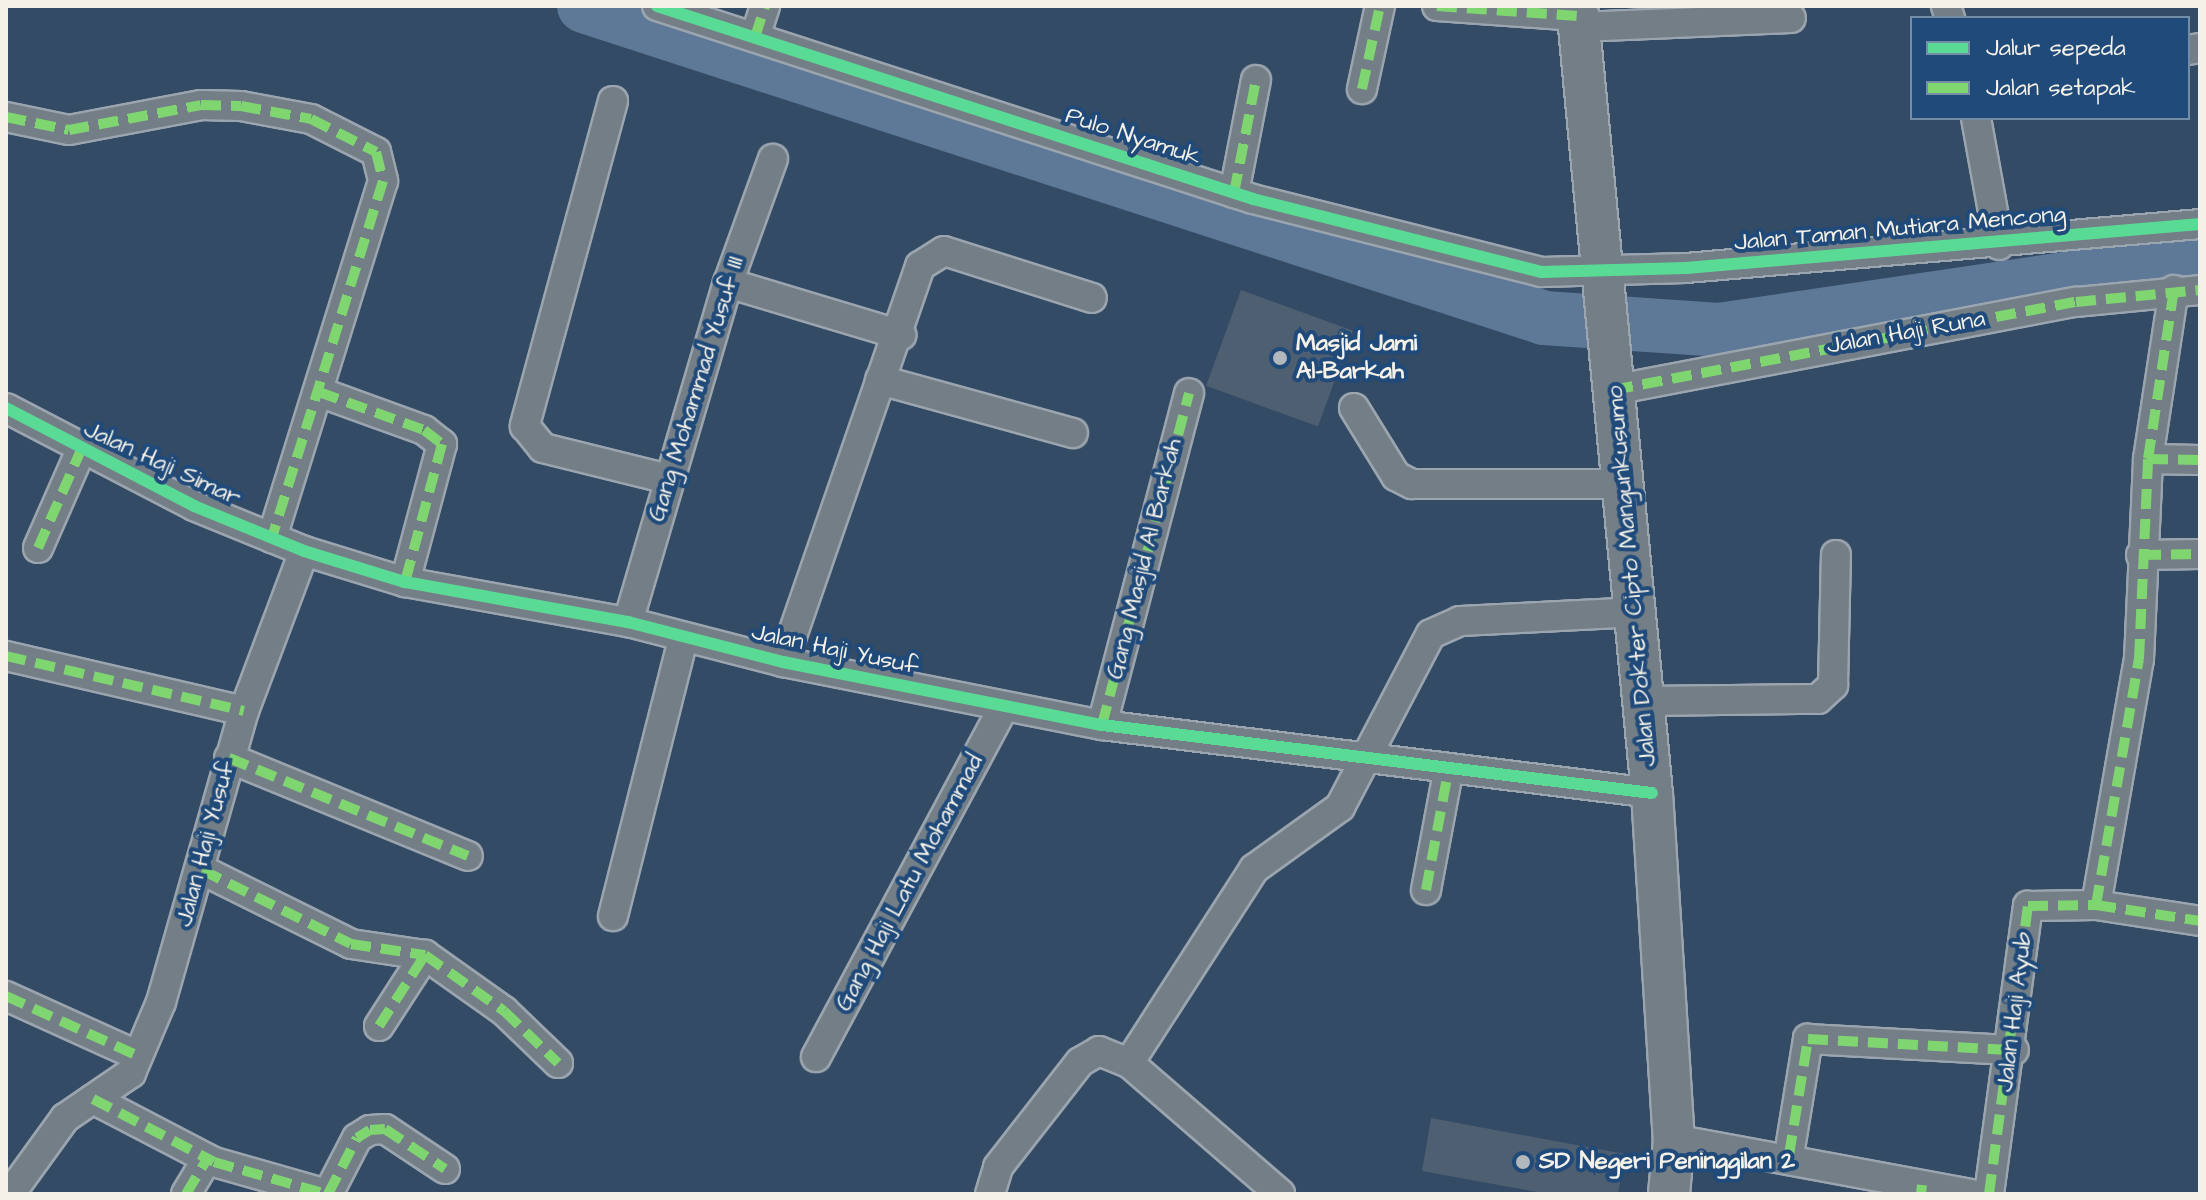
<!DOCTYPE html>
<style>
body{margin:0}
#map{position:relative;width:2206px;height:1200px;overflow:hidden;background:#344b65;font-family:"Architects Daughter",sans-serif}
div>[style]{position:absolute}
.river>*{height:54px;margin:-27px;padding:0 27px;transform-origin:27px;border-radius:27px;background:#5e7998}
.building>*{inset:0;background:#4e5f72;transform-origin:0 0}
.roads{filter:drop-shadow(2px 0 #9ba5af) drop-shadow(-2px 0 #9ba5af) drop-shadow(0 2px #9ba5af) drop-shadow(0 -2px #9ba5af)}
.minor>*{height:28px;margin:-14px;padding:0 14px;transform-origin:14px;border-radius:14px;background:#737e87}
.secondary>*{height:40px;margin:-20px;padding:0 20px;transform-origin:20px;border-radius:20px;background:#737e87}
.quiet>*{height:10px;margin-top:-5px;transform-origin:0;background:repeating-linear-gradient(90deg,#7fd670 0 20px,transparent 0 30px)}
.cycleway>*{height:12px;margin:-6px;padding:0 6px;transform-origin:6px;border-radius:6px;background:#5adb95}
.dots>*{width:22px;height:22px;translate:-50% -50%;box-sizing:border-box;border:4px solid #1f4a7a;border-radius:50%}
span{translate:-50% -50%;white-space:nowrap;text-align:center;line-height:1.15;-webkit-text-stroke:8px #1f4a7a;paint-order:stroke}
.street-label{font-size:24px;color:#f4f1e8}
.poi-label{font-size:24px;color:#f4f1e8;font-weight:700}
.left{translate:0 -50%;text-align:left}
.frame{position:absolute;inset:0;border:8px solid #f4f1e8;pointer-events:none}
.legend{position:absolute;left:1910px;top:16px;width:280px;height:104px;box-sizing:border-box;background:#1f4a7a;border:2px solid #748da6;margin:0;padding:10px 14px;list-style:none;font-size:24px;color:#f4f1e8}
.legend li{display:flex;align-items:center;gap:16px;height:40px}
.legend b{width:40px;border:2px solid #748da6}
</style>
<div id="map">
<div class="river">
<i style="left:584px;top:6px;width:1009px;rotate:18deg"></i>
<i style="left:1544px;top:318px;width:175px;rotate:3.9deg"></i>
<i style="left:1719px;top:330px;width:486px;rotate:-8.4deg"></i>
</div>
<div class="building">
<i style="left:1241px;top:290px;width:119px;height:102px;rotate:20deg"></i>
<i style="clip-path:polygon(1431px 1118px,1625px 1154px,1618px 1194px,1548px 1194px,1422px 1171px)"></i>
</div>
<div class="roads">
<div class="minor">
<i style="left:657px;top:6px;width:626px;rotate:17.94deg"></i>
<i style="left:1253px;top:199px;width:298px;rotate:14.2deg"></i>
<i style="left:1542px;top:272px;width:144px;rotate:-1.6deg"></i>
<i style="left:1686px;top:268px;width:516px;rotate:-4.89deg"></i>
<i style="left:1437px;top:6px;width:141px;rotate:4.1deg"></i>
<i style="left:1946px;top:6px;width:13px;rotate:72deg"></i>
<i style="left:1579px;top:27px;width:212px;rotate:-2.4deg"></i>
<i style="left:755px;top:37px;width:33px;rotate:-72deg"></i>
<i style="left:2188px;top:50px;width:12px;rotate:-9deg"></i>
<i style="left:1362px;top:89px;width:85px;rotate:-77.8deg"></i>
<i style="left:613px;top:101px;width:337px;rotate:105.2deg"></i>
<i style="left:525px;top:426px;width:28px;rotate:51deg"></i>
<i style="left:543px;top:448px;width:129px;rotate:13.9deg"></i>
<i style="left:6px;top:117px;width:64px;rotate:11.7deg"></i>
<i style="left:69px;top:130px;width:134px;rotate:-10.7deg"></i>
<i style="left:201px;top:105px;width:40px;rotate:1.4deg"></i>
<i style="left:241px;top:106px;width:71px;rotate:10.5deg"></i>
<i style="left:311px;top:119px;width:73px;rotate:26.9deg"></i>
<i style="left:376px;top:152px;width:30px;rotate:76deg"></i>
<i style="left:383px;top:181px;width:374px;rotate:107.3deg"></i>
<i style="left:1976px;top:118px;width:129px;rotate:79.7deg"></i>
<i style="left:1234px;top:193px;width:115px;rotate:-79deg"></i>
<i style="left:728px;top:283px;width:181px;rotate:16.7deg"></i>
<i style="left:880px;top:380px;width:200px;rotate:15.4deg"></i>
<i style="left:1613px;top:390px;width:471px;rotate:-10.8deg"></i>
<i style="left:2076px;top:302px;width:125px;rotate:-5.5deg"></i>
<i style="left:319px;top:392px;width:112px;rotate:19.9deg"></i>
<i style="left:424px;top:430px;width:23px;rotate:38deg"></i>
<i style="left:442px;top:444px;width:143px;rotate:105deg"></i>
<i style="left:6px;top:408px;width:212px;rotate:27.5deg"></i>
<i style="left:194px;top:506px;width:119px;rotate:22.2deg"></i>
<i style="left:304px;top:551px;width:106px;rotate:17.1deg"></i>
<i style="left:405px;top:582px;width:227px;rotate:10.2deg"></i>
<i style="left:628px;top:622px;width:160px;rotate:14.5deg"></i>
<i style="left:783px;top:662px;width:325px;rotate:11.2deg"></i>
<i style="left:1102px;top:725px;width:554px;rotate:7.05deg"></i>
<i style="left:1354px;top:408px;width:80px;rotate:58.3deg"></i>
<i style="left:1396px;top:476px;width:18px;rotate:27deg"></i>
<i style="left:1412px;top:484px;width:210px"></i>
<i style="left:2148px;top:459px;width:52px;rotate:1.1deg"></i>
<i style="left:38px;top:548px;width:107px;rotate:-66.3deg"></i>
<i style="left:2141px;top:555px;width:59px;rotate:-1deg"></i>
<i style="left:628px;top:622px;width:353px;rotate:-73.6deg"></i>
<i style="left:728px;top:283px;width:132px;rotate:-70.1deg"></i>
<i style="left:6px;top:656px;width:244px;rotate:13deg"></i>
<i style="left:783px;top:662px;width:419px;rotate:-70.9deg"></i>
<i style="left:920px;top:266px;width:28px;rotate:-32deg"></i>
<i style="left:944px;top:251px;width:155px;rotate:17.6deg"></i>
<i style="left:1644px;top:701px;width:174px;rotate:-0.7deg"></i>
<i style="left:1818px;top:699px;width:21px;rotate:-43deg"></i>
<i style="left:1833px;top:685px;width:130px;rotate:-88.7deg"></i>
<i style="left:1102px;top:725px;width:343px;rotate:-75.3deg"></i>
<i style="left:229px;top:758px;width:258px;rotate:22.3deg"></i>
<i style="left:202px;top:870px;width:166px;rotate:26.4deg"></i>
<i style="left:351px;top:944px;width:75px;rotate:8.5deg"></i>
<i style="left:425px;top:955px;width:97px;rotate:35.3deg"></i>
<i style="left:504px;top:1011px;width:75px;rotate:43.9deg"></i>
<i style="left:1426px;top:890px;width:120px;rotate:-79.4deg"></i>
<i style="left:2096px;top:905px;width:250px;rotate:-80.1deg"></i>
<i style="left:2139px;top:659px;width:200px;rotate:-87.4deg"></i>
<i style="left:2148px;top:459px;width:171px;rotate:-81.3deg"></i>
<i style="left:613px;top:916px;width:286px;rotate:-75.8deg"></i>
<i style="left:6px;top:996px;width:143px;rotate:24.4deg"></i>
<i style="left:379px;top:1026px;width:85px;rotate:-57.1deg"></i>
<i style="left:816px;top:1057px;width:396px;rotate:-61.8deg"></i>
<i style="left:1129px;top:1063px;width:231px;rotate:-57.2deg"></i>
<i style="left:1254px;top:869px;width:106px;rotate:-35.8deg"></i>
<i style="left:1340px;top:807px;width:195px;rotate:-62.3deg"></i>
<i style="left:1431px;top:634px;width:32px;rotate:-24deg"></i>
<i style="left:1460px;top:621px;width:175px;rotate:-2.9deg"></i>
<i style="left:93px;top:1099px;width:136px;rotate:27.5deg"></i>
<i style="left:214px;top:1162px;width:116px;rotate:15.9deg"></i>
<i style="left:1674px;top:1139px;width:302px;rotate:10.5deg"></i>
<i style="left:1789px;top:1155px;width:118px;rotate:-80.7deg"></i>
<i style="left:1808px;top:1039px;width:206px;rotate:3.1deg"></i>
<i style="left:10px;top:1194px;width:94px;rotate:-54.1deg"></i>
<i style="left:65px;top:1118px;width:80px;rotate:-34.3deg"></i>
<i style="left:131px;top:1073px;width:77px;rotate:-67.1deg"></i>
<i style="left:161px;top:1002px;width:303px;rotate:-74.1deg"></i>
<i style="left:244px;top:711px;width:171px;rotate:-69.4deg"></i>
<i style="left:186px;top:1194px;width:41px;rotate:-59deg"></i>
<i style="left:328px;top:1194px;width:63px;rotate:-62.6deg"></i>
<i style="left:357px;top:1138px;width:15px;rotate:-32deg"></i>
<i style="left:370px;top:1130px;width:15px;rotate:-4deg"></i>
<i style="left:385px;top:1129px;width:72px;rotate:33.7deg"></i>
<i style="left:990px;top:1194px;width:28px;rotate:-73deg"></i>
<i style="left:998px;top:1167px;width:133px;rotate:-52deg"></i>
<i style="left:1080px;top:1062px;width:22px;rotate:-30deg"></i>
<i style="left:1099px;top:1051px;width:32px;rotate:22deg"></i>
<i style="left:1129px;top:1063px;width:200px;rotate:40.9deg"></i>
<i style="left:1989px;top:1194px;width:291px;rotate:-82.3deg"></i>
<i style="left:2028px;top:906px;width:68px;rotate:-0.8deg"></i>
<i style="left:2096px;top:905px;width:105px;rotate:8.7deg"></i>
</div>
<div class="secondary">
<i style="left:1577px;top:6px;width:791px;rotate:84.56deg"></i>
<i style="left:1652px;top:793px;width:347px;rotate:86.4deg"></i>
<i style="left:1674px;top:1139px;width:55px;rotate:95.2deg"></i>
</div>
</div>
<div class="quiet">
<i style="left:1437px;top:6px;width:141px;rotate:4.1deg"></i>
<i style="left:755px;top:37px;width:33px;rotate:-72deg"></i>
<i style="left:1362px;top:89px;width:85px;rotate:-77.8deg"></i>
<i style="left:6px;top:117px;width:64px;rotate:11.7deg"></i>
<i style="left:69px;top:130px;width:134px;rotate:-10.7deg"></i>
<i style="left:201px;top:105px;width:40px;rotate:1.4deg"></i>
<i style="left:241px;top:106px;width:71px;rotate:10.5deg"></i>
<i style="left:311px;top:119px;width:73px;rotate:26.9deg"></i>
<i style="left:376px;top:152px;width:30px;rotate:76deg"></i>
<i style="left:383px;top:181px;width:374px;rotate:107.3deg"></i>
<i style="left:1234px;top:193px;width:115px;rotate:-79deg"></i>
<i style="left:1613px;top:390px;width:471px;rotate:-10.8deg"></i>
<i style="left:2076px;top:302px;width:125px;rotate:-5.5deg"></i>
<i style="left:319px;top:392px;width:112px;rotate:19.9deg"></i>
<i style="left:424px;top:430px;width:23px;rotate:38deg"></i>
<i style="left:442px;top:444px;width:143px;rotate:105deg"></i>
<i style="left:2148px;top:459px;width:52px;rotate:1.1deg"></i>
<i style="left:38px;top:548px;width:107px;rotate:-66.3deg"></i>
<i style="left:2141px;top:555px;width:59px;rotate:-1deg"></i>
<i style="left:6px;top:656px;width:244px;rotate:13deg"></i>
<i style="left:1102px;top:725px;width:343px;rotate:-75.3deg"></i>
<i style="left:229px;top:758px;width:258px;rotate:22.3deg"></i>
<i style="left:202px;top:870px;width:166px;rotate:26.4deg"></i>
<i style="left:351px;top:944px;width:75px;rotate:8.5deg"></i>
<i style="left:425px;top:955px;width:97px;rotate:35.3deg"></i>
<i style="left:504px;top:1011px;width:75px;rotate:43.9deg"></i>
<i style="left:1426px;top:890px;width:120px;rotate:-79.4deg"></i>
<i style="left:2096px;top:905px;width:250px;rotate:-80.1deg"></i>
<i style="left:2139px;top:659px;width:200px;rotate:-87.4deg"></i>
<i style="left:2148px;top:459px;width:171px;rotate:-81.3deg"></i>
<i style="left:6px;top:996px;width:143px;rotate:24.4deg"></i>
<i style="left:379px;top:1026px;width:85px;rotate:-57.1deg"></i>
<i style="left:93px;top:1099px;width:136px;rotate:27.5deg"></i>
<i style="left:214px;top:1162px;width:116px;rotate:15.9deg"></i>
<i style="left:1789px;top:1155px;width:118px;rotate:-80.7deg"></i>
<i style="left:1808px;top:1039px;width:206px;rotate:3.1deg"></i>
<i style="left:186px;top:1194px;width:41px;rotate:-59deg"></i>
<i style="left:328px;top:1194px;width:63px;rotate:-62.6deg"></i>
<i style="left:357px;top:1138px;width:15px;rotate:-32deg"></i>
<i style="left:370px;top:1130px;width:15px;rotate:-4deg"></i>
<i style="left:385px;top:1129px;width:72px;rotate:33.7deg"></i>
<i style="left:1921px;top:1194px;width:9px;rotate:-84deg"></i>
<i style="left:1989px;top:1194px;width:291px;rotate:-82.3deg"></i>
<i style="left:2028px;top:906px;width:68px;rotate:-0.8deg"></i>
<i style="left:2096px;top:905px;width:105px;rotate:8.7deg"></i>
</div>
<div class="cycleway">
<i style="left:657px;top:6px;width:626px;rotate:17.94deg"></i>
<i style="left:1253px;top:199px;width:298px;rotate:14.2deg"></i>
<i style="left:1542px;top:272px;width:144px;rotate:-1.6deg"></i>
<i style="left:1686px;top:268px;width:516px;rotate:-4.89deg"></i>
<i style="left:6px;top:408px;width:212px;rotate:27.5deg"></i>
<i style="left:194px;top:506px;width:119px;rotate:22.2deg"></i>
<i style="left:304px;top:551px;width:106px;rotate:17.1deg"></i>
<i style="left:405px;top:582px;width:227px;rotate:10.2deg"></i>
<i style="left:628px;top:622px;width:160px;rotate:14.5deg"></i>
<i style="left:783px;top:662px;width:325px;rotate:11.2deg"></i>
<i style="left:1102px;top:725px;width:554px;rotate:7.05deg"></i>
</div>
<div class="dots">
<i style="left:1280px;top:358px;background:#b1b7ba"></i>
<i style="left:1523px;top:1162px;background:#b1b7ba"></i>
</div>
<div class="street-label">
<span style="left:1133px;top:137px;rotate:18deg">Pulo Nyamuk</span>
<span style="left:1900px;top:229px;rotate:-5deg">Jalan Taman Mutiara Mencong</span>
<span style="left:1906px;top:333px;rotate:-10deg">Jalan Haji Runa</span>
<span style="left:697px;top:389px;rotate:-73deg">Gang Mohammad Yusuf III</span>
<span style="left:162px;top:464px;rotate:25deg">Jalan Haji Simar</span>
<span style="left:1145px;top:559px;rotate:-76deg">Gang Masjid Al Barkah</span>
<span style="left:1632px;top:576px;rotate:-95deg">Jalan Dokter Cipto Mangunkusumo</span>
<span style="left:835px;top:650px;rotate:12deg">Jalan Haji Yusuf</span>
<span style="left:206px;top:844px;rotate:-75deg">Jalan Haji Yusuf</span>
<span style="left:910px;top:883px;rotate:-62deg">Gang Haji Latu Mohammad</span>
<span style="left:2015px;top:1012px;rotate:-83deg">Jalan Haji Ayub</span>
</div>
<div class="poi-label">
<span class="left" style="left:1296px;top:358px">Masjid Jami<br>Al-Barkah</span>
<span class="left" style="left:1539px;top:1162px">SD Negeri Peninggilan 2</span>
</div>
<div class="frame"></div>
<ul class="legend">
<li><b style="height:10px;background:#5adb95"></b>Jalur sepeda</li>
<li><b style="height:10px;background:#7fd670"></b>Jalan setapak</li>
</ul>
</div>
